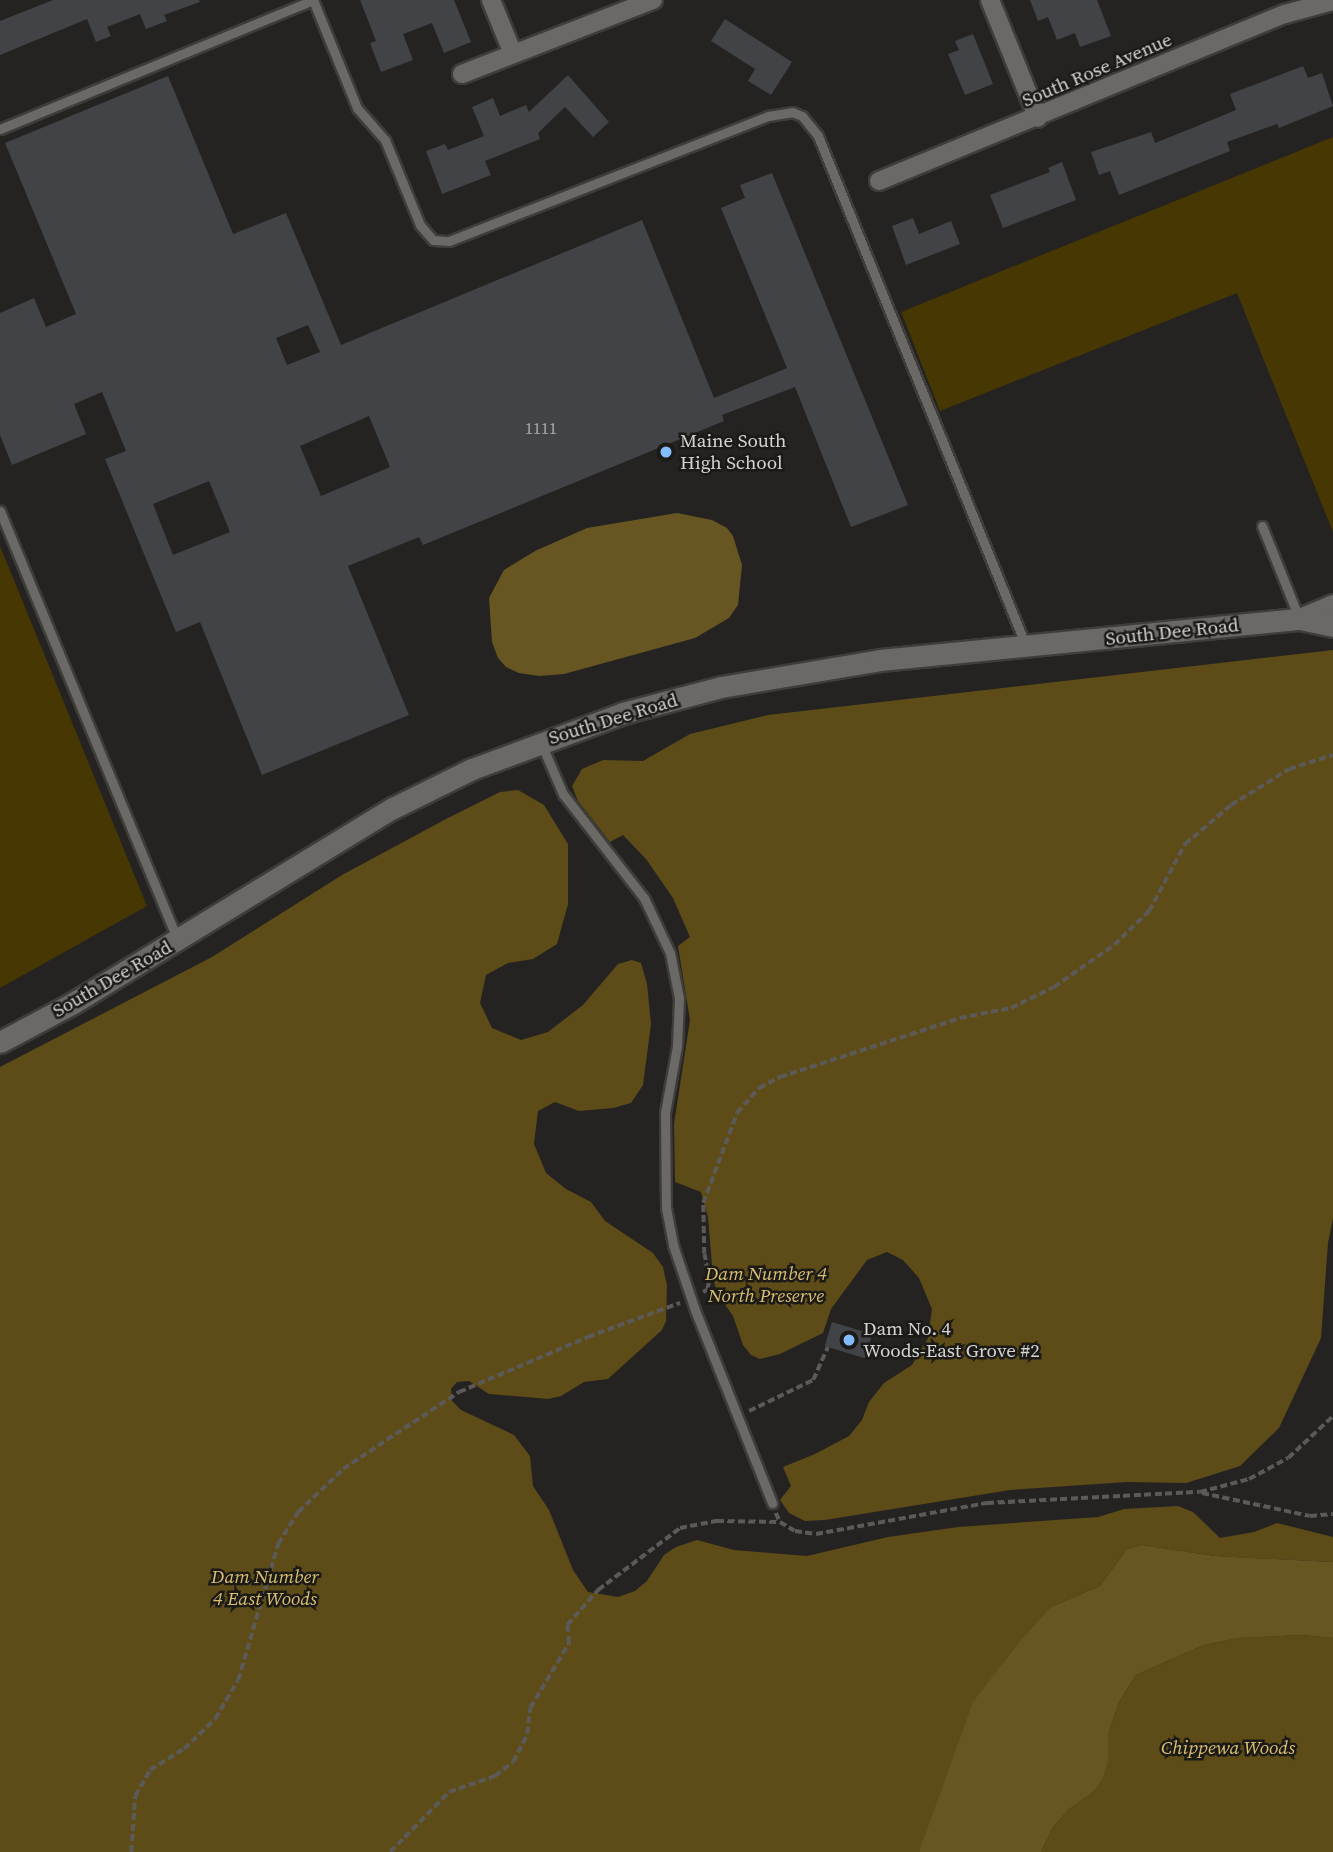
<!DOCTYPE html>
<style>
body{margin:0}
#map{position:relative;width:1333px;height:1852px;overflow:hidden;background:#242321;font-family:"Source Serif 4",serif}
div>[style]{position:absolute}
.green>*{inset:0;background:#463703}
.forest>*{inset:0;background:#5d4c17}
.water>*{inset:0;background:#685622}
.building>*{inset:0;background:#414346;transform-origin:0 0}
.path>*{height:3.5px;margin-top:-1.75px;transform-origin:0;background:repeating-linear-gradient(90deg,#5b5a58 0 7px,transparent 0 10.5px)}
.roads{filter:drop-shadow(2px 0 #3e3d3a) drop-shadow(-2px 0 #3e3d3a) drop-shadow(0 2px #3e3d3a) drop-shadow(0 -2px #3e3d3a)}
.lane>*{height:9px;margin:-4.5px;padding:0 4.5px;transform-origin:4.5px;border-radius:4.5px;background:#6a6966}
.street>*{height:18px;margin:-9px;padding:0 9px;transform-origin:9px;border-radius:9px;background:#6a6966}
.secondary>*{height:21px;margin:-10.5px;padding:0 10.5px;transform-origin:10.5px;border-radius:10.5px;background:#6a6966}
.dots>*{width:19px;height:19px;translate:-50% -50%;box-sizing:border-box;border:4px solid #1b1a17;border-radius:50%}
span{translate:-50% -50%;white-space:nowrap;text-align:center;line-height:1.15;-webkit-text-stroke:5px #1b1a17;paint-order:stroke}
.number-label{font-size:16px;color:#b0b0af}
.number-label span{-webkit-text-stroke-width:0}
.street-label{font-size:19px;color:#d5d4d2}
.poi-label{font-size:19px;color:#d5d4d2}
.left{translate:0 -50%;text-align:left}
.park-label{font-size:19px;color:#dbbf70;font-style:italic}
</style>
<div id="map">
<div class="green">
<i style="clip-path:polygon(1333px 137px,1333px 532px,1237px 293px,940px 411px,901px 312px)"></i>
<i style="clip-path:polygon(0 546px,147px 906px,0 988px)"></i>
</div>
<div class="forest">
<i style="clip-path:polygon(1333px 650px,1333px 1218px,1328px 1243px,1321px 1338px,1279px 1428px,1240px 1466px,1186px 1483px,1127px 1482px,1010px 1490px,825px 1520px,805px 1521px,789px 1513px,780px 1500px,791px 1486px,783px 1467px,815px 1454px,849px 1436px,862px 1420px,869px 1402px,884px 1383px,912px 1365px,928px 1338px,932px 1309px,919px 1278px,903px 1260px,887px 1252px,867px 1260px,831px 1309px,823px 1333px,780px 1354px,760px 1359px,751px 1355px,743px 1345px,733px 1316px,717px 1293px,713px 1277px,708px 1217px,701px 1192px,675px 1182px,674px 1124px,690px 1020px,678px 946px,690px 937px,673px 898px,646px 859px,623px 835px,610px 842px,578px 801px,572px 786px,582px 769px,603px 760px,643px 761px,690px 734px,768px 715px)"></i>
<i style="clip-path:polygon(518px 790px,544px 805px,568px 844px,568px 904px,557px 944px,533px 959px,508px 963px,486px 975px,480px 1003px,492px 1028px,521px 1040px,548px 1032px,583px 1005px,618px 964px,632px 960px,641px 963px,647px 984px,651px 1024px,643px 1085px,631px 1103px,613px 1108px,579px 1111px,555px 1102px,538px 1111px,534px 1144px,546px 1173px,566px 1189px,591px 1202px,605px 1221px,653px 1253px,663px 1267px,667px 1285px,666px 1321px,662px 1330px,608px 1379px,584px 1382px,561px 1396px,548px 1399px,489px 1394px,469px 1381px,457px 1382px,451px 1389px,452px 1401px,461px 1410px,514px 1435px,530px 1456px,533px 1486px,549px 1510px,573px 1570px,588px 1592px,618px 1597px,635px 1591px,647px 1581px,664px 1555px,676px 1547px,697px 1540px,734px 1550px,807px 1556px,888px 1537px,958px 1527px,1098px 1517px,1124px 1509px,1178px 1506px,1193px 1512px,1220px 1538px,1254px 1532px,1277px 1523px,1333px 1537px,1333px 1562px,1215px 1556px,1142px 1545px,1127px 1549px,1100px 1586px,1051px 1607px,919px 1852px,0 1852px,0 1067px,212px 957px,342px 875px,446px 819px,500px 792px)"></i>
<i style="clip-path:polygon(1301px 1635px,1333px 1638px,1333px 1852px,1041px 1852px,1053px 1827px,1068px 1810px,1093px 1792px,1108px 1761px,1108px 1734px,1119px 1702px,1136px 1675px,1204px 1645px,1239px 1638px)"></i>
</div>
<div class="water">
<i style="clip-path:polygon(677px 513px,712px 520px,727px 528px,733px 536px,742px 565px,738px 605px,729px 618px,695px 638px,564px 674px,539px 676px,519px 673px,506px 667px,498px 658px,492px 642px,489px 598px,504px 570px,535px 551px,587px 528px)"></i>
<i style="clip-path:polygon(1142px 1545px,1215px 1556px,1333px 1562px,1333px 1638px,1301px 1635px,1239px 1638px,1204px 1645px,1136px 1675px,1119px 1702px,1108px 1734px,1108px 1761px,1103px 1778px,1093px 1792px,1068px 1810px,1053px 1827px,1041px 1852px,919px 1852px,973px 1702px,1021px 1640px,1051px 1607px,1100px 1586px,1127px 1549px)"></i>
</div>
<div class="building">
<i style="clip-path:polygon(53px 0,199px 0,200px 2px,164px 15px,167px 21px,146px 29px,140px 14px,107px 27px,111px 36px,96px 42px,87px 19px,0 55px,0 21px)"></i>
<i style="clip-path:polygon(360px 0,454px 0,471px 42px,444px 53px,432px 23px,403px 34px,413px 60px,381px 72px,370px 43px,376px 41px)"></i>
<i style="clip-path:polygon(1030px 0,1097px 0,1111px 36px,1080px 47px,1075px 33px,1057px 40px,1048px 17px,1038px 21px)"></i>
<i style="clip-path:polygon(725px 19px,792px 62px,771px 95px,748px 81px,755px 69px,711px 41px)"></i>
<i style="clip-path:polygon(973px 34px,993px 84px,965px 95px,948px 54px,959px 50px,955px 41px)"></i>
<i style="clip-path:polygon(1303px 66px,1308px 78px,1322px 73px,1333px 106px,1279px 128px,1277px 124px,1227px 142px,1230px 151px,1119px 195px,1110px 171px,1099px 175px,1091px 152px,1151px 132px,1155px 143px,1185px 131px,1236px 110px,1230px 94px)"></i>
<i style="clip-path:polygon(568px 75px,609px 122px,593px 137px,565px 107px,538px 133px,540px 139px,485px 161px,491px 175px,442px 194px,426px 151px,445px 144px,448px 150px,484px 136px,472px 107px,493px 98px,500px 116px,526px 105px,529px 112px)"></i>
<i style="clip-path:polygon(evenodd,168px 76px,233px 234px,286px 213px,341px 345px,642px 220px,714px 398px,787px 368px,721px 208px,745px 198px,740px 185px,772px 173px,908px 505px,851px 527px,795px 387px,722px 415px,724px 421px,423px 545px,419px 537px,348px 566px,409px 715px,262px 775px,200px 622px,176px 632px,105px 459px,126px 451px,102px 392px,74px 404px,86px 434px,12px 465px,0 435px,0 313px,34px 298px,46px 327px,76px 314px,5px 143px,168px 76px,308px 325px,320px 352px,287px 365px,276px 338px,308px 325px,168px 76px,369px 416px,390px 467px,321px 496px,300px 446px,369px 416px,168px 76px,209px 481px,230px 532px,173px 555px,153px 504px,209px 481px)"></i>
<i style="clip-path:polygon(1062px 162px,1076px 200px,1003px 228px,990px 195px,1050px 172px,1048px 168px)"></i>
<i style="clip-path:polygon(913px 218px,919px 234px,951px 221px,960px 244px,906px 265px,892px 226px)"></i>
<i style="left:832px;top:1322px;width:42px;height:25px;rotate:17deg"></i>
</div>
<div class="path">
<i style="left:703px;top:1292px;width:4px;rotate:-27deg"></i>
<i style="left:707px;top:1290px;width:9px;rotate:-77deg"></i>
<i style="left:709px;top:1281px;width:27px;rotate:-100deg"></i>
<i style="left:704px;top:1254px;width:51px;rotate:-91.1deg"></i>
<i style="left:703px;top:1203px;width:96px;rotate:-69.3deg"></i>
<i style="left:737px;top:1113px;width:33px;rotate:-49deg"></i>
<i style="left:759px;top:1088px;width:24px;rotate:-28deg"></i>
<i style="left:780px;top:1077px;width:189px;rotate:-18.1deg"></i>
<i style="left:960px;top:1018px;width:52px;rotate:-11.1deg"></i>
<i style="left:1011px;top:1008px;width:48px;rotate:-26deg"></i>
<i style="left:1054px;top:987px;width:73px;rotate:-35deg"></i>
<i style="left:1114px;top:945px;width:49px;rotate:-44.2deg"></i>
<i style="left:1149px;top:911px;width:76px;rotate:-61.8deg"></i>
<i style="left:1185px;top:844px;width:60px;rotate:-40.3deg"></i>
<i style="left:1231px;top:805px;width:68px;rotate:-31.8deg"></i>
<i style="left:1289px;top:769px;width:46px;rotate:-17.7deg"></i>
<i style="left:749px;top:1411px;width:71px;rotate:-25.8deg"></i>
<i style="left:813px;top:1380px;width:36px;rotate:-66deg"></i>
<i style="left:1202px;top:1493px;width:110px;rotate:12deg"></i>
<i style="left:1310px;top:1516px;width:23px;rotate:-5deg"></i>
<i style="left:776px;top:1513px;width:10px;rotate:66deg"></i>
<i style="left:780px;top:1522px;width:17px;rotate:31deg"></i>
<i style="left:795px;top:1531px;width:21px;rotate:8deg"></i>
<i style="left:816px;top:1534px;width:174px;rotate:-10.3deg"></i>
<i style="left:987px;top:1503px;width:213px;rotate:-3deg"></i>
<i style="left:1200px;top:1492px;width:51px;rotate:-14.9deg"></i>
<i style="left:1249px;top:1479px;width:44px;rotate:-28.3deg"></i>
<i style="left:1288px;top:1458px;width:62px;rotate:-43deg"></i>
<i style="left:131px;top:1852px;width:56px;rotate:-85.9deg"></i>
<i style="left:135px;top:1796px;width:30px;rotate:-60deg"></i>
<i style="left:150px;top:1770px;width:40px;rotate:-32deg"></i>
<i style="left:184px;top:1749px;width:43px;rotate:-44.1deg"></i>
<i style="left:215px;top:1719px;width:45px;rotate:-59.5deg"></i>
<i style="left:238px;top:1680px;width:142px;rotate:-73.6deg"></i>
<i style="left:278px;top:1544px;width:38px;rotate:-58deg"></i>
<i style="left:298px;top:1512px;width:62px;rotate:-43.7deg"></i>
<i style="left:343px;top:1469px;width:139px;rotate:-33.6deg"></i>
<i style="left:459px;top:1392px;width:140px;rotate:-23.1deg"></i>
<i style="left:588px;top:1337px;width:98px;rotate:-20.3deg"></i>
<i style="left:390px;top:1852px;width:84px;rotate:-45.5deg"></i>
<i style="left:449px;top:1792px;width:49px;rotate:-19.2deg"></i>
<i style="left:495px;top:1776px;width:23px;rotate:-38deg"></i>
<i style="left:513px;top:1762px;width:31px;rotate:-63deg"></i>
<i style="left:527px;top:1734px;width:26px;rotate:-83deg"></i>
<i style="left:530px;top:1708px;width:76px;rotate:-59deg"></i>
<i style="left:569px;top:1643px;width:18px;rotate:-96deg"></i>
<i style="left:567px;top:1625px;width:47px;rotate:-48.5deg"></i>
<i style="left:598px;top:1590px;width:103px;rotate:-37.1deg"></i>
<i style="left:680px;top:1528px;width:38px;rotate:-11deg"></i>
<i style="left:717px;top:1521px;width:63px;rotate:0.9deg"></i>
</div>
<div class="roads">
<div class="lane">
<i style="left:0;top:129px;width:339px;rotate:-22.4deg"></i>
<i style="left:313px;top:0;width:117px;rotate:67.8deg"></i>
<i style="left:357px;top:108px;width:43px;rotate:48.8deg"></i>
<i style="left:385px;top:140px;width:92px;rotate:67.6deg"></i>
<i style="left:420px;top:225px;width:20px;rotate:49deg"></i>
<i style="left:433px;top:240px;width:16px;rotate:4deg"></i>
<i style="left:449px;top:241px;width:343px;rotate:-21.4deg"></i>
<i style="left:768px;top:116px;width:24px;rotate:-9deg"></i>
<i style="left:792px;top:112px;width:11px;rotate:22deg"></i>
<i style="left:802px;top:116px;width:26px;rotate:51deg"></i>
<i style="left:818px;top:136px;width:551px;rotate:67.81deg"></i>
<i style="left:0;top:511px;width:463px;rotate:67.5deg"></i>
<i style="left:1262px;top:526px;width:99px;rotate:68.1deg"></i>
<i style="left:541px;top:743px;width:56px;rotate:66.7deg"></i>
<i style="left:563px;top:794px;width:132px;rotate:52.1deg"></i>
<i style="left:644px;top:898px;width:61px;rotate:64.7deg"></i>
<i style="left:670px;top:953px;width:46px;rotate:78.7deg"></i>
<i style="left:679px;top:998px;width:48px;rotate:92.4deg"></i>
<i style="left:677px;top:1046px;width:68px;rotate:100.2deg"></i>
<i style="left:665px;top:1113px;width:95px;rotate:89.4deg"></i>
<i style="left:666px;top:1208px;width:38px;rotate:79deg"></i>
<i style="left:673px;top:1245px;width:69px;rotate:71.3deg"></i>
<i style="left:695px;top:1310px;width:208px;rotate:68.2deg"></i>
</div>
<div class="street">
<i style="left:491px;top:0;width:58px;rotate:67.8deg"></i>
<i style="left:990px;top:0;width:127px;rotate:67.9deg"></i>
<i style="left:462px;top:74px;width:205px;rotate:-21.2deg"></i>
<i style="left:879px;top:181px;width:439px;rotate:-22.4deg"></i>
<i style="left:1285px;top:14px;width:50px;rotate:-15.2deg"></i>
</div>
<div class="secondary">
<i style="left:1300px;top:619px;width:36px;rotate:-23deg"></i>
<i style="left:0;top:1042px;width:83px;rotate:-28.1deg"></i>
<i style="left:73px;top:1003px;width:375px;rotate:-31.4deg"></i>
<i style="left:393px;top:808px;width:88px;rotate:-26.3deg"></i>
<i style="left:472px;top:769px;width:161px;rotate:-20.3deg"></i>
<i style="left:623px;top:713px;width:101px;rotate:-14.9deg"></i>
<i style="left:721px;top:687px;width:161px;rotate:-9.6deg"></i>
<i style="left:880px;top:660px;width:422px;rotate:-5.6deg"></i>
<i style="left:1300px;top:619px;width:34px;rotate:12deg"></i>
</div>
</div>
<div class="dots">
<i style="left:666px;top:452px;background:#84bcfb"></i>
<i style="left:849px;top:1340px;background:#84bcfb"></i>
</div>
<div class="number-label">
<span style="left:541px;top:428px">1111</span>
</div>
<div class="street-label">
<span style="left:1097px;top:70px;rotate:-23deg">South Rose Avenue</span>
<span style="left:1172px;top:632px;rotate:-6deg">South Dee Road</span>
<span style="left:613px;top:719px;rotate:-17deg">South Dee Road</span>
<span style="left:112px;top:979px;rotate:-30deg">South Dee Road</span>
</div>
<div class="poi-label">
<span class="left" style="left:680px;top:452px">Maine South<br>High School</span>
<span class="left" style="left:863px;top:1340px">Dam No. 4<br>Woods-East Grove #2</span>
</div>
<div class="park-label">
<span style="left:766px;top:1285px">Dam Number 4<br>North Preserve</span>
<span style="left:265px;top:1588px">Dam Number<br>4 East Woods</span>
<span style="left:1228px;top:1748px">Chippewa Woods</span>
</div>
</div>
